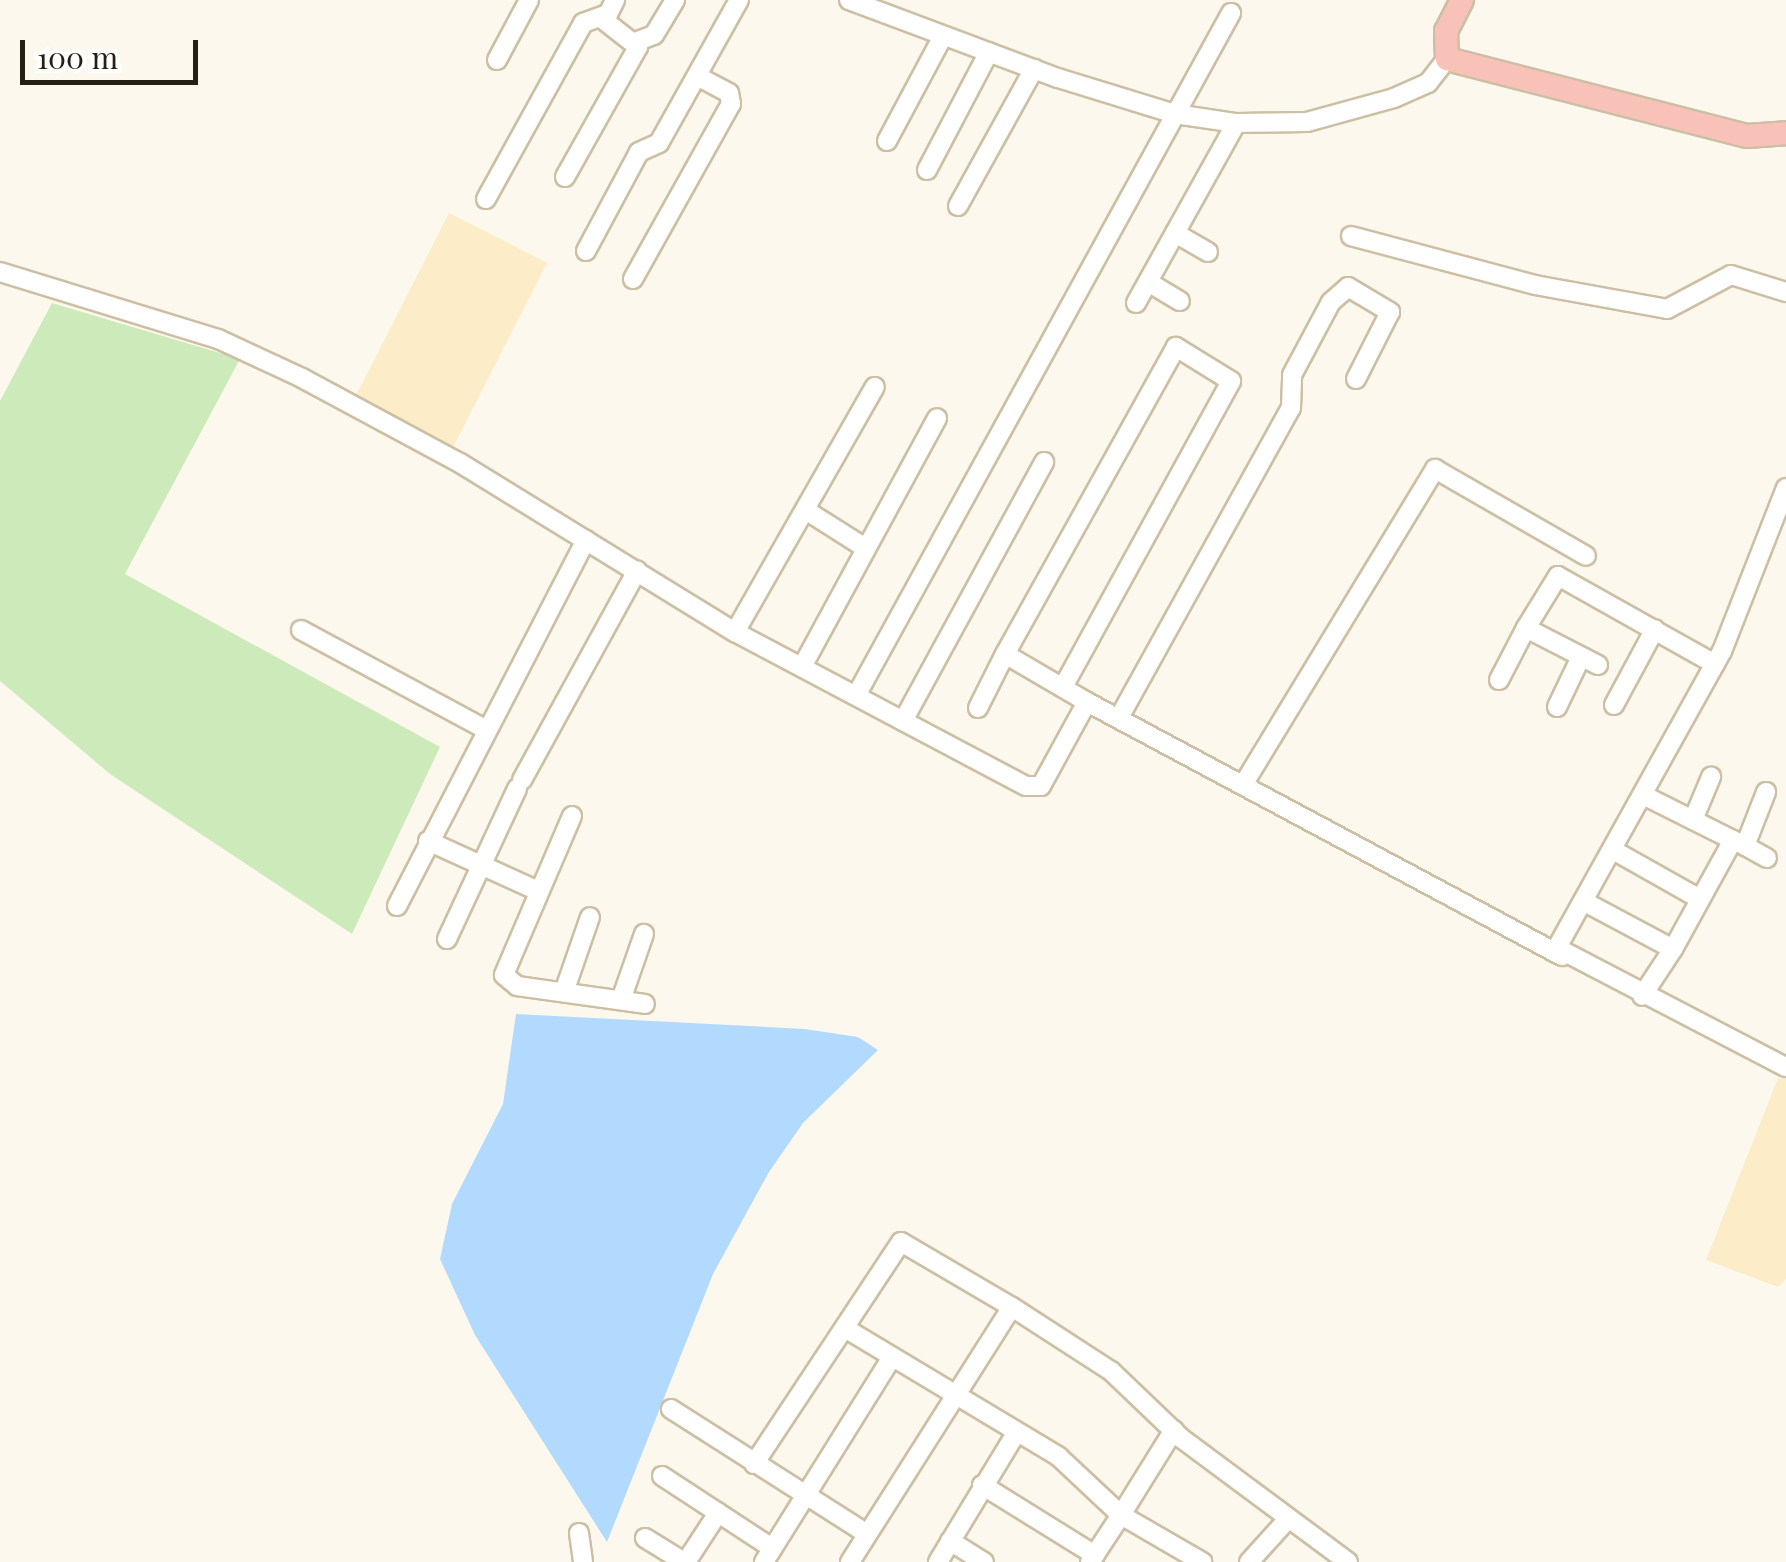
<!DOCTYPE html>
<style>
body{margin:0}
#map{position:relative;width:1786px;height:1562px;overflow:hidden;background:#fdf8ed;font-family:"Playfair Display",serif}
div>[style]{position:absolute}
.built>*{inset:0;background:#fdecc8;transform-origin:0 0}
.green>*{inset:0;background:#cdebba}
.water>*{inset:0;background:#b2d9fe}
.roads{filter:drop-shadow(2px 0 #ccbfa4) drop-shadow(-2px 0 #ccbfa4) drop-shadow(0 2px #ccbfa4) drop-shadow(0 -2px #ccbfa4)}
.minor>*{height:18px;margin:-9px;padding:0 9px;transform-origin:9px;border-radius:9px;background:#fff}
.major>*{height:22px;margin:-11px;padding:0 11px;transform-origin:11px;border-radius:11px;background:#f9c2b9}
span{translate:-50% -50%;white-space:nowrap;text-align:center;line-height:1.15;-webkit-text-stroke:9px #fff;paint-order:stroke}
.scale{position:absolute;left:20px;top:40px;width:178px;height:45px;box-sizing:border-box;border:5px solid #252015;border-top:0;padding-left:12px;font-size:30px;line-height:35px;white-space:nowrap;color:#252015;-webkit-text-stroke:8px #fff;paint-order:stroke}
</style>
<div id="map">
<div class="built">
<i style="left:449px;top:213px;width:110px;height:208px;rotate:27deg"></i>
<i style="clip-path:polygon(1778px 1078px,1786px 1079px,1786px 1279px,1778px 1287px,1706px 1260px)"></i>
</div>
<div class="green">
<i style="clip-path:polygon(52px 303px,240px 359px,125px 574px,440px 747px,352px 934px,110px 774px,0 681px,0 401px)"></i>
</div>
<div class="water">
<i style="clip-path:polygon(516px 1014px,805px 1029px,858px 1037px,878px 1050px,803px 1123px,769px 1172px,713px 1274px,607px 1542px,475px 1335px,440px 1259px,452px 1204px,503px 1104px)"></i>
</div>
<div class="roads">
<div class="minor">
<i style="left:849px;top:0;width:223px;rotate:20.5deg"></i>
<i style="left:1058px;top:78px;width:122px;rotate:17.1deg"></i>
<i style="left:1175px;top:114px;width:62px;rotate:8.4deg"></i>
<i style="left:1236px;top:123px;width:71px;rotate:-0.8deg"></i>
<i style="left:1307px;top:122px;width:90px;rotate:-15.4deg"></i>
<i style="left:1394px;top:98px;width:37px;rotate:-24deg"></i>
<i style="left:1428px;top:83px;width:31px;rotate:-52deg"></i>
<i style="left:638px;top:41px;width:17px;rotate:-21deg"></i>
<i style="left:654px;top:35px;width:41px;rotate:-59deg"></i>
<i style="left:497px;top:60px;width:68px;rotate:-61.9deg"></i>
<i style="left:887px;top:141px;width:119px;rotate:-61.9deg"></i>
<i style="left:927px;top:170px;width:133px;rotate:-62.3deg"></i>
<i style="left:565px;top:177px;width:149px;rotate:-60.7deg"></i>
<i style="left:638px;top:47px;width:47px;rotate:-141.9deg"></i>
<i style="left:486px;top:199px;width:201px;rotate:-61.1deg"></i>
<i style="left:583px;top:23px;width:27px;rotate:-20deg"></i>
<i style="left:608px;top:14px;width:16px;rotate:-63deg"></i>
<i style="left:958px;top:206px;width:157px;rotate:-61deg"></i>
<i style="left:1175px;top:233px;width:38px;rotate:30deg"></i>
<i style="left:1351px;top:236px;width:190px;rotate:14.9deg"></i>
<i style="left:1535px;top:285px;width:134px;rotate:10.3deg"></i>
<i style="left:1667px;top:309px;width:72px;rotate:-28deg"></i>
<i style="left:1731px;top:275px;width:58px;rotate:17.2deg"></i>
<i style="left:586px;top:251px;width:112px;rotate:-61.8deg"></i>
<i style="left:639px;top:152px;width:22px;rotate:-24deg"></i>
<i style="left:659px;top:143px;width:164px;rotate:-60.8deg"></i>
<i style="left:0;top:272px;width:228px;rotate:17.1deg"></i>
<i style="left:218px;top:339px;width:93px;rotate:24.9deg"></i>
<i style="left:302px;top:378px;width:179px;rotate:28.3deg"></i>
<i style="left:460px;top:463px;width:323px;rotate:31.6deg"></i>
<i style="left:735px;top:632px;width:329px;rotate:27.9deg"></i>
<i style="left:1026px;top:786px;width:15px"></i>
<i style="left:1041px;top:786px;width:96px;rotate:-61.3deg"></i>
<i style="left:1087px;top:702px;width:539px;rotate:28.14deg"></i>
<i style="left:633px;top:279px;width:201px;rotate:-60.8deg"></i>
<i style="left:731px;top:104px;width:11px;rotate:-100deg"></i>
<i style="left:729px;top:93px;width:36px;rotate:-152deg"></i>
<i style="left:1148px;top:282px;width:37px;rotate:31deg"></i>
<i style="left:1136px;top:303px;width:206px;rotate:-60.9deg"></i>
<i style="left:1786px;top:488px;width:175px;rotate:111.4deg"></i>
<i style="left:1722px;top:651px;width:340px;rotate:119.1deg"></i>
<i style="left:1557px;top:948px;width:258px;rotate:27.5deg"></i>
<i style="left:807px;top:511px;width:67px;rotate:32.3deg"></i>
<i style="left:301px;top:630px;width:207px;rotate:28.3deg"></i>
<i style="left:735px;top:632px;width:282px;rotate:-60.3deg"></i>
<i style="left:1598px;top:665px;width:81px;rotate:-152.8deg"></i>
<i style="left:1526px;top:628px;width:61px;rotate:-58.4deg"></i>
<i style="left:1558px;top:576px;width:180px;rotate:29.3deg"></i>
<i style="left:802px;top:667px;width:283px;rotate:-61.5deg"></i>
<i style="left:1499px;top:680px;width:59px;rotate:-62.6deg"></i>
<i style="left:1063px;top:687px;width:349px;rotate:-61.2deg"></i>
<i style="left:1231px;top:381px;width:65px;rotate:-148.3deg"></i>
<i style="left:1176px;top:347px;width:351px;rotate:119.1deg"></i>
<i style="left:1005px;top:654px;width:95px;rotate:30.3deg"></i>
<i style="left:857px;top:694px;width:777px;rotate:-61.22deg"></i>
<i style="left:1614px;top:705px;width:86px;rotate:-61.7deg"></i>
<i style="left:1557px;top:707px;width:55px;rotate:-64.4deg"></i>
<i style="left:978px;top:708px;width:60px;rotate:-63.4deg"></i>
<i style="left:1120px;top:716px;width:352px;rotate:-61deg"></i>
<i style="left:1291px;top:408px;width:33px;rotate:-88deg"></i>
<i style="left:1292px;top:375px;width:83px;rotate:-61.9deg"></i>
<i style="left:1331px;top:302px;width:23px;rotate:-41deg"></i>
<i style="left:1348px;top:287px;width:49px;rotate:30.8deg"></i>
<i style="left:1390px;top:312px;width:75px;rotate:116.9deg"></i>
<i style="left:903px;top:721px;width:295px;rotate:-61.4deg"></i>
<i style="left:522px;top:780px;width:239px;rotate:-61.2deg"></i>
<i style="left:1243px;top:785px;width:370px;rotate:-58.7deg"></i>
<i style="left:1435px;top:469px;width:174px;rotate:29.9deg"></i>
<i style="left:1643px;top:795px;width:101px;rotate:26.6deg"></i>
<i style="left:1733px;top:840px;width:124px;rotate:118.8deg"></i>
<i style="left:572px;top:816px;width:173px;rotate:113.2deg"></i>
<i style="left:504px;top:975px;width:17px;rotate:40deg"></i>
<i style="left:517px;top:986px;width:129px;rotate:8deg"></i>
<i style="left:1693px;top:820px;width:47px;rotate:-67.3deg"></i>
<i style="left:428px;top:841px;width:121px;rotate:24.4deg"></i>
<i style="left:1738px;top:842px;width:33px;rotate:29deg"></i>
<i style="left:1745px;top:846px;width:58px;rotate:-68.7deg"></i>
<i style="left:1613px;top:850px;width:100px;rotate:29.4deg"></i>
<i style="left:1583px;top:901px;width:102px;rotate:28.1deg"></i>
<i style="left:1673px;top:949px;width:56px;rotate:123.4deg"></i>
<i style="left:397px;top:906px;width:412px;rotate:-62.7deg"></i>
<i style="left:447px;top:939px;width:166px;rotate:-65deg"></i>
<i style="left:564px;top:992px;width:79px;rotate:-70.9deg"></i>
<i style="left:621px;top:1000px;width:70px;rotate:-70.8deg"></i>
<i style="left:848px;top:1330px;width:246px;rotate:31deg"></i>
<i style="left:1059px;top:1457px;width:85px;rotate:43.1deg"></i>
<i style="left:1121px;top:1515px;width:100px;rotate:-58.1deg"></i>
<i style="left:671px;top:1409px;width:232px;rotate:32.5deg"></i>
<i style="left:754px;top:1464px;width:266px;rotate:-56.5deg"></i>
<i style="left:901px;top:1242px;width:129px;rotate:30.4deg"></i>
<i style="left:662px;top:1476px;width:131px;rotate:33.2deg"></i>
<i style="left:982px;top:1485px;width:133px;rotate:31.8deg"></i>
<i style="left:579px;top:1533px;width:29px;rotate:82deg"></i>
<i style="left:645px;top:1538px;width:46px;rotate:31.6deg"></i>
<i style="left:950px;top:1541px;width:40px;rotate:32deg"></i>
<i style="left:686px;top:1562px;width:59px;rotate:-56.9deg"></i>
<i style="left:764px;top:1562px;width:242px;rotate:-58deg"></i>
<i style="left:850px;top:1562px;width:302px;rotate:-57.6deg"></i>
<i style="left:1012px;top:1307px;width:118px;rotate:32.9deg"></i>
<i style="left:1111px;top:1371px;width:97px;rotate:43.7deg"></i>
<i style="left:1181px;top:1438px;width:208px;rotate:36.6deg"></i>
<i style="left:938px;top:1562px;width:151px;rotate:-58.8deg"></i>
<i style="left:1090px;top:1562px;width:56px;rotate:-56.6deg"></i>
<i style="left:1121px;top:1515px;width:94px;rotate:30.1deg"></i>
<i style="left:1249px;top:1562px;width:58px;rotate:-47.8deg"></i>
</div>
<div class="major">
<i style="left:1462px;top:0;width:35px;rotate:117deg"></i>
<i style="left:1446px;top:31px;width:28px;rotate:88deg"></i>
<i style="left:1447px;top:59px;width:310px;rotate:14.4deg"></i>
<i style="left:1747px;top:136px;width:39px;rotate:-4deg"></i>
</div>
</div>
<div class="scale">100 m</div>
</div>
